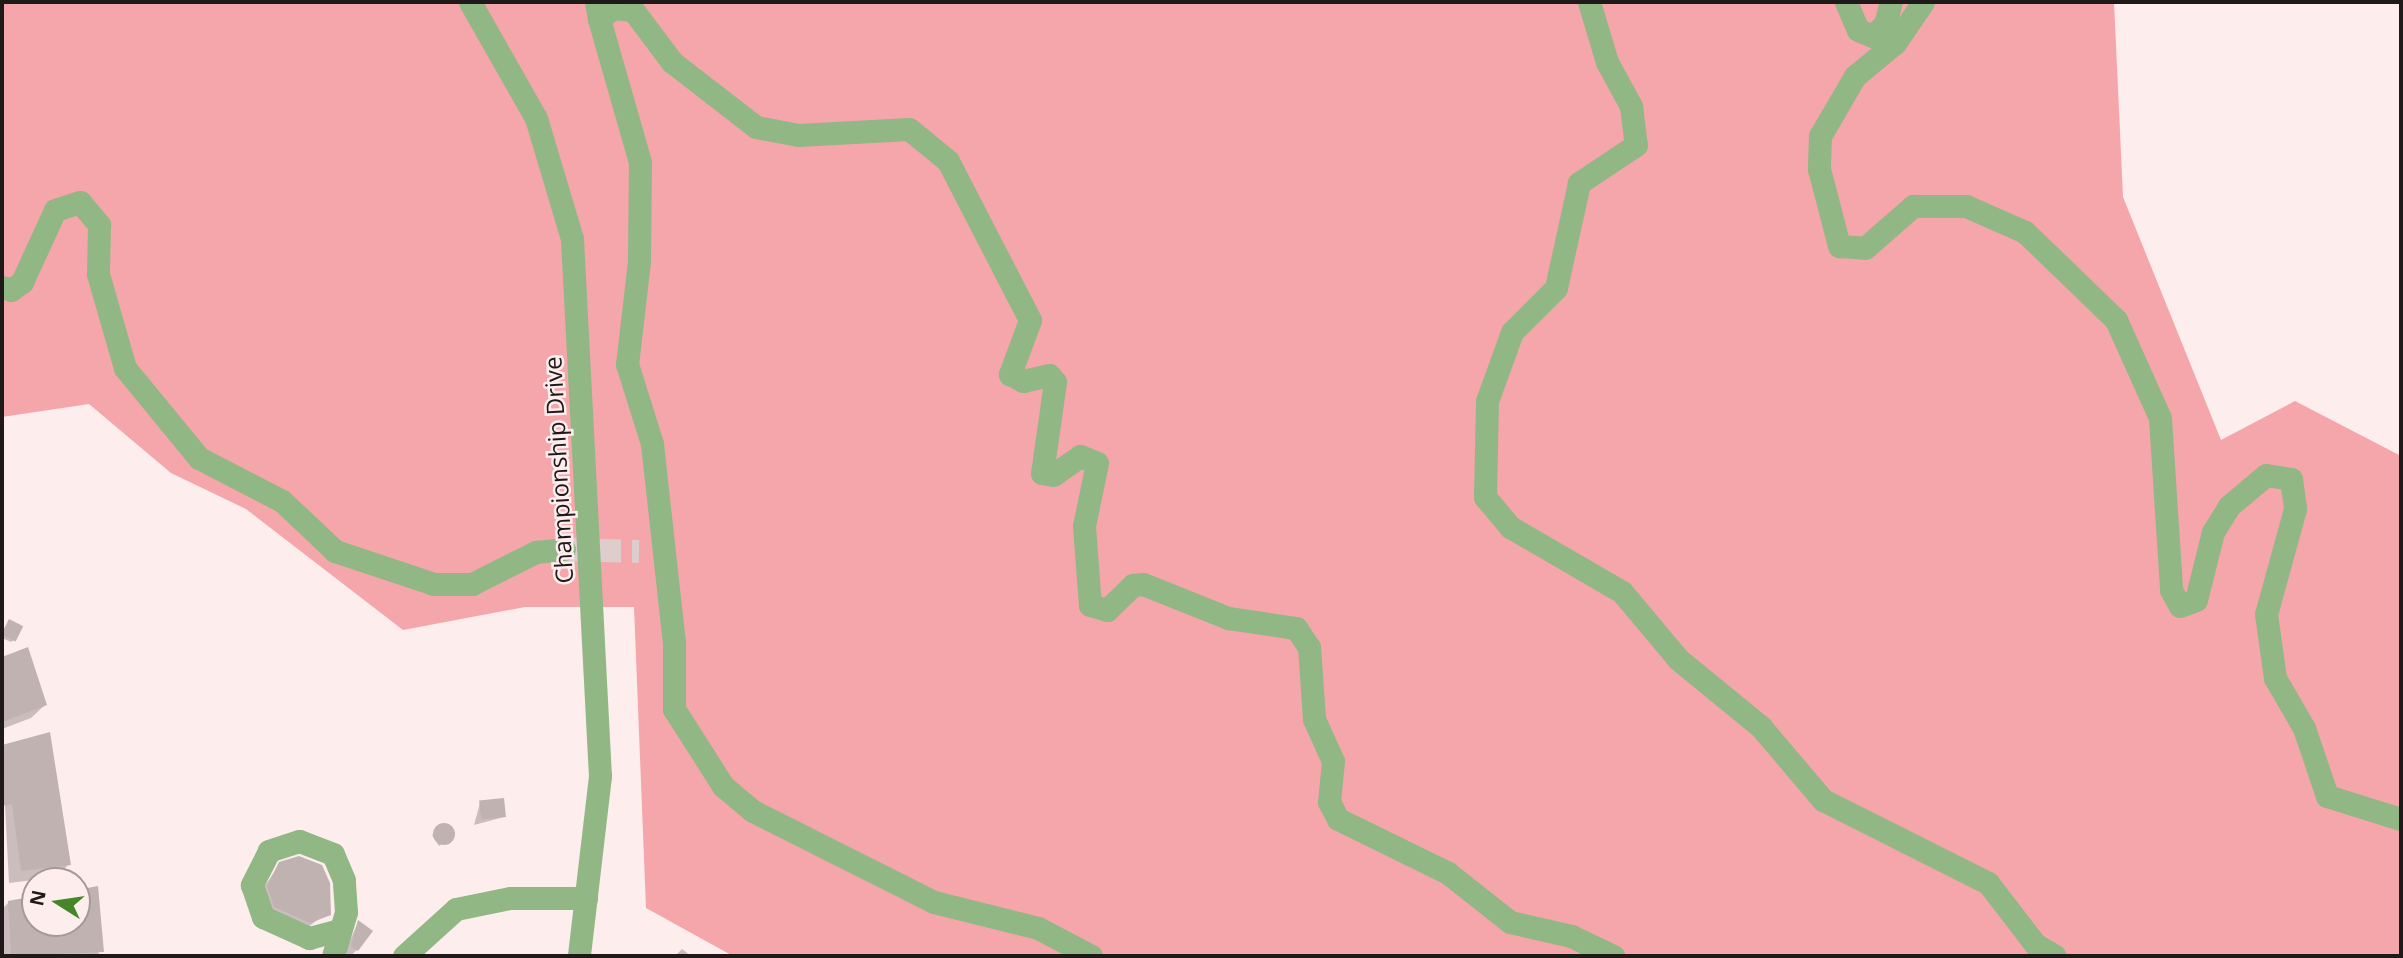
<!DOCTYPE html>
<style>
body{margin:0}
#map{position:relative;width:2403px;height:958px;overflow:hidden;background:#feeded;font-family:"Open Sans",sans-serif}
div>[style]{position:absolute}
.green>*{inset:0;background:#f5a6aa}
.shadow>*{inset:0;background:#0003}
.building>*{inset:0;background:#c1b2b2;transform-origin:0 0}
.round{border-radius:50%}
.minor-tunnel>*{height:23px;margin-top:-11.5px;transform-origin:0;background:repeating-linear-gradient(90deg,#ddcdcd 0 23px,transparent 0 34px)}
.minor>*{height:23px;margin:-11.5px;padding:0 11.5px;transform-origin:11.5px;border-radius:11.5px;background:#91b784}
span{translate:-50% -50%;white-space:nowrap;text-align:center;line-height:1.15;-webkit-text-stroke:5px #feeded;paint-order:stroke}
.street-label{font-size:24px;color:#1f1919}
.frame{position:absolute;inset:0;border:4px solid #1f1919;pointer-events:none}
.north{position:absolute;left:21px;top:867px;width:70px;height:70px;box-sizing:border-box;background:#feeded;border:2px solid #a59898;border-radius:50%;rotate:282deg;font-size:19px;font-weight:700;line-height:28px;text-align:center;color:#1f1919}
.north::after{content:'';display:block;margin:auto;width:24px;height:32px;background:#458628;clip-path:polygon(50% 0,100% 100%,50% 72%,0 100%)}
</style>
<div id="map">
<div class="green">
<i style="clip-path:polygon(2px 2px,2114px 2px,2123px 197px,2221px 440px,2295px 401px,2401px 456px,2401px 956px,733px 956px,646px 908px,634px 607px,525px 607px,403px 630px,246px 509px,171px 473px,89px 404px,2px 417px)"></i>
</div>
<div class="shadow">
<i style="clip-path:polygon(9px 621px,14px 640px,11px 642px,2px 638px)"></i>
<i style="clip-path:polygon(27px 650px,45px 705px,31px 718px,2px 729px,2px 659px)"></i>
<i style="clip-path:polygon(49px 735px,69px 864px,57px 877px,9px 883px,2px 747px)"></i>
<i style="clip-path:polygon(480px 803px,504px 817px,474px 825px)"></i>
<i style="clip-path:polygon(447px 826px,452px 837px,439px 846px,432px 835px)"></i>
<i style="clip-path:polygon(280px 864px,330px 910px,298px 935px,254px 901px)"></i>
<i style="clip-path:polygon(96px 888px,99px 956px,2px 956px,2px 909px,9px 902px,35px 898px,35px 923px,77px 923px,77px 891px)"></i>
<i style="clip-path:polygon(358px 922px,357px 950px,350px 956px,345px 952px)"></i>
<i style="clip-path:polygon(682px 949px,691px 956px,675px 956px)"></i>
</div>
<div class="building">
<i style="left:9px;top:619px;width:16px;height:17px;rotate:27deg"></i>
<i style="clip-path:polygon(28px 647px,47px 705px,2px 722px,2px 657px)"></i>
<i style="clip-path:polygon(50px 732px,71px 865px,21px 871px,12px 804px,2px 806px,2px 745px)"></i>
<i style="left:504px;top:798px;width:19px;height:25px;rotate:84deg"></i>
<i class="round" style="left:433px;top:823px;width:22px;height:22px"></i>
<i style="clip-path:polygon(299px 856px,322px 865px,330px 883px,331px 915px,310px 923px,274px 907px,267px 886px,279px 862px)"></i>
<i style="clip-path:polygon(98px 886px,104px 952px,11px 956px,8px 901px,35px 896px,35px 923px,77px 923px,77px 890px)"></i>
<i style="clip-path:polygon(358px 920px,373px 931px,358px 951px,351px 946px)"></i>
</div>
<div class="minor-tunnel">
<i style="left:564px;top:549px;width:75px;rotate:1.5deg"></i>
</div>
<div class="minor">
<i style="left:470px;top:2px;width:133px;rotate:60.4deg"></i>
<i style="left:536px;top:118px;width:126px;rotate:73.4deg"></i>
<i style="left:572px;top:239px;width:538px;rotate:87.02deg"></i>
<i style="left:600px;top:776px;width:181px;rotate:96.7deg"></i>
<i style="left:596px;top:2px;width:17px;rotate:80deg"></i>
<i style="left:599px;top:19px;width:18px;rotate:-38deg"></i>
<i style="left:613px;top:8px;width:20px;rotate:6deg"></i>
<i style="left:633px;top:10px;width:65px;rotate:53.1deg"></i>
<i style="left:672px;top:62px;width:106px;rotate:37.7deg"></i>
<i style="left:756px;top:127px;width:43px;rotate:10.8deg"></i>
<i style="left:798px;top:135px;width:111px;rotate:-3.1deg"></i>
<i style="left:909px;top:129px;width:50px;rotate:39.4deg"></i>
<i style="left:948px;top:161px;width:179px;rotate:62.7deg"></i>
<i style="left:1030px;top:320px;width:58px;rotate:110.3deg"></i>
<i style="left:1010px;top:374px;width:15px;rotate:28deg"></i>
<i style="left:1023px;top:381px;width:27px;rotate:-13deg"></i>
<i style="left:1049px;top:375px;width:9px;rotate:49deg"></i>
<i style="left:1055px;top:382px;width:92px;rotate:98.1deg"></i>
<i style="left:1042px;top:473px;width:11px;rotate:10deg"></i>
<i style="left:1053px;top:475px;width:33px;rotate:-35deg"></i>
<i style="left:1080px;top:456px;width:18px;rotate:22deg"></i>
<i style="left:1097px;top:463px;width:64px;rotate:101.7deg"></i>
<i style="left:1084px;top:526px;width:79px;rotate:85.7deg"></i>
<i style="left:1090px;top:605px;width:18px;rotate:16deg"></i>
<i style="left:1107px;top:610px;width:36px;rotate:-44deg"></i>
<i style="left:1133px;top:585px;width:10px;rotate:-6deg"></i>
<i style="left:1143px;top:584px;width:92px;rotate:21.8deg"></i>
<i style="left:1228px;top:618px;width:69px;rotate:8.4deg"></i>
<i style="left:1296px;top:628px;width:23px;rotate:56deg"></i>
<i style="left:1309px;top:647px;width:72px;rotate:86deg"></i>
<i style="left:1314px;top:719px;width:46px;rotate:65.7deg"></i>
<i style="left:1333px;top:761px;width:41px;rotate:95.6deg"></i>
<i style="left:1329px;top:802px;width:19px;rotate:62deg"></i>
<i style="left:1338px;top:819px;width:123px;rotate:26.1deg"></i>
<i style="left:1448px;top:873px;width:79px;rotate:38.3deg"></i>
<i style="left:1510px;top:922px;width:63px;rotate:12.9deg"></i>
<i style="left:1571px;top:936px;width:47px;rotate:25.5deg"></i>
<i style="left:1589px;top:2px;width:63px;rotate:73.3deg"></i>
<i style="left:1607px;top:62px;width:50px;rotate:61.4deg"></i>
<i style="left:1631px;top:106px;width:39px;rotate:83deg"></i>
<i style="left:1636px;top:145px;width:69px;rotate:146.3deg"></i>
<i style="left:1579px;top:183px;width:107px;rotate:102.4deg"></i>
<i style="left:1556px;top:288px;width:62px;rotate:135deg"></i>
<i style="left:1512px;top:332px;width:73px;rotate:109.9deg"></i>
<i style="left:1487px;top:401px;width:96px;rotate:91.2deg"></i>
<i style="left:1485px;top:497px;width:39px;rotate:50deg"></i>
<i style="left:1510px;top:527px;width:129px;rotate:30.1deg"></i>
<i style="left:1622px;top:592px;width:87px;rotate:50.1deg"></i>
<i style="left:1678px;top:659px;width:107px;rotate:39.3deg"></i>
<i style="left:1761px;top:727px;width:96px;rotate:49.7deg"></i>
<i style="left:1823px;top:800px;width:185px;rotate:26.7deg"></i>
<i style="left:1988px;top:883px;width:77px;rotate:52.4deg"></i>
<i style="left:2035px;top:944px;width:23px;rotate:31deg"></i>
<i style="left:1846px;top:2px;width:30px;rotate:67deg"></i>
<i style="left:1858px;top:30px;width:16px;rotate:22deg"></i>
<i style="left:1873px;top:36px;width:17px;rotate:-45deg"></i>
<i style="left:1885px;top:24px;width:23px;rotate:-75deg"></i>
<i style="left:1923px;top:2px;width:50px;rotate:124.3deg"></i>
<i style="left:1895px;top:43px;width:52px;rotate:140.5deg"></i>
<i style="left:1855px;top:76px;width:69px;rotate:120.3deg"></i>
<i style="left:1820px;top:136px;width:33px;rotate:92deg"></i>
<i style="left:1819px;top:169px;width:80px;rotate:75.4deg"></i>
<i style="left:1839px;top:246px;width:26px;rotate:4deg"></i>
<i style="left:1865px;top:248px;width:64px;rotate:-41.2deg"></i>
<i style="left:1913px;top:206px;width:53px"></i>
<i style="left:1966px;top:206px;width:64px;rotate:23.8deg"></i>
<i style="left:2025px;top:232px;width:127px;rotate:44deg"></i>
<i style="left:2116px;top:320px;width:107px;rotate:65.8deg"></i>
<i style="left:2160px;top:418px;width:172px;rotate:86.3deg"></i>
<i style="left:2171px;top:590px;width:18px;rotate:61deg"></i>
<i style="left:2180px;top:606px;width:17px;rotate:-21deg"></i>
<i style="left:2196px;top:600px;width:70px;rotate:-76deg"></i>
<i style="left:2213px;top:532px;width:31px;rotate:-58deg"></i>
<i style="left:2229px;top:506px;width:48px;rotate:-40deg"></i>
<i style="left:2266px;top:475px;width:25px;rotate:9deg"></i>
<i style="left:2291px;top:479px;width:30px;rotate:82deg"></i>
<i style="left:2295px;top:509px;width:109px;rotate:105.4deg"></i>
<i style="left:2266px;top:614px;width:65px;rotate:82deg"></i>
<i style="left:2275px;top:678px;width:58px;rotate:59.9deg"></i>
<i style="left:2304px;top:728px;width:72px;rotate:71.3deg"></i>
<i style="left:2327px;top:796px;width:77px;rotate:17.3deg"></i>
<i style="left:599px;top:19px;width:149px;rotate:74deg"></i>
<i style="left:640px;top:162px;width:99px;rotate:90.6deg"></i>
<i style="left:639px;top:261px;width:104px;rotate:96.6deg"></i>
<i style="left:627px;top:364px;width:84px;rotate:72.6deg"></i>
<i style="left:652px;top:444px;width:199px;rotate:83.7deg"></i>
<i style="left:674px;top:642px;width:67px;rotate:90deg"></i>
<i style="left:674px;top:709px;width:91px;rotate:57.5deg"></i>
<i style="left:723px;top:786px;width:39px;rotate:40deg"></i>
<i style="left:753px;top:811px;width:203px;rotate:26.7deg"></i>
<i style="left:934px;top:902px;width:107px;rotate:14deg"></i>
<i style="left:1038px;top:928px;width:60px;rotate:27.8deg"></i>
<i style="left:2px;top:287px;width:9px;rotate:18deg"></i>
<i style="left:11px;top:290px;width:14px;rotate:-36deg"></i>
<i style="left:22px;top:282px;width:79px;rotate:-65.4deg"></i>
<i style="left:55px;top:210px;width:26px;rotate:-18deg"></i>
<i style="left:80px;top:202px;width:30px;rotate:50deg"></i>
<i style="left:99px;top:225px;width:49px;rotate:91.2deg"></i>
<i style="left:98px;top:274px;width:98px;rotate:74deg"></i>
<i style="left:125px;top:368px;width:117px;rotate:50.6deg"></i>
<i style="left:199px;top:458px;width:93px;rotate:27.4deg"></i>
<i style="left:282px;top:501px;width:73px;rotate:43.3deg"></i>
<i style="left:335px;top:551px;width:104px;rotate:18.4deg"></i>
<i style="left:434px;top:584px;width:38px"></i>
<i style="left:472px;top:584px;width:72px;rotate:-26.6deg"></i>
<i style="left:536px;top:552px;width:28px;rotate:-6deg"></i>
<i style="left:333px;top:956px;width:46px;rotate:-73.5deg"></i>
<i style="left:346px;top:912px;width:32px;rotate:-94deg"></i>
<i style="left:344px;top:880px;width:28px;rotate:-113deg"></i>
<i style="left:333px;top:854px;width:36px;rotate:-159deg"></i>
<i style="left:299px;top:841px;width:32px;rotate:162deg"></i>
<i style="left:269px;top:851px;width:38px;rotate:117deg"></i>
<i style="left:252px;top:885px;width:34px;rotate:71deg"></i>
<i style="left:263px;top:917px;width:51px;rotate:24.5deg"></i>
<i style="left:309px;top:938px;width:30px;rotate:-15deg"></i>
<i style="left:404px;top:956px;width:70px;rotate:-42.1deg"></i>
<i style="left:456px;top:909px;width:55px;rotate:-11.5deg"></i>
<i style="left:510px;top:898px;width:76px"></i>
</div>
<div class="street-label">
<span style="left:558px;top:470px;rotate:-93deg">Championship Drive</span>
</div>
<div class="frame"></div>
<div class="north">N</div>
</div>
